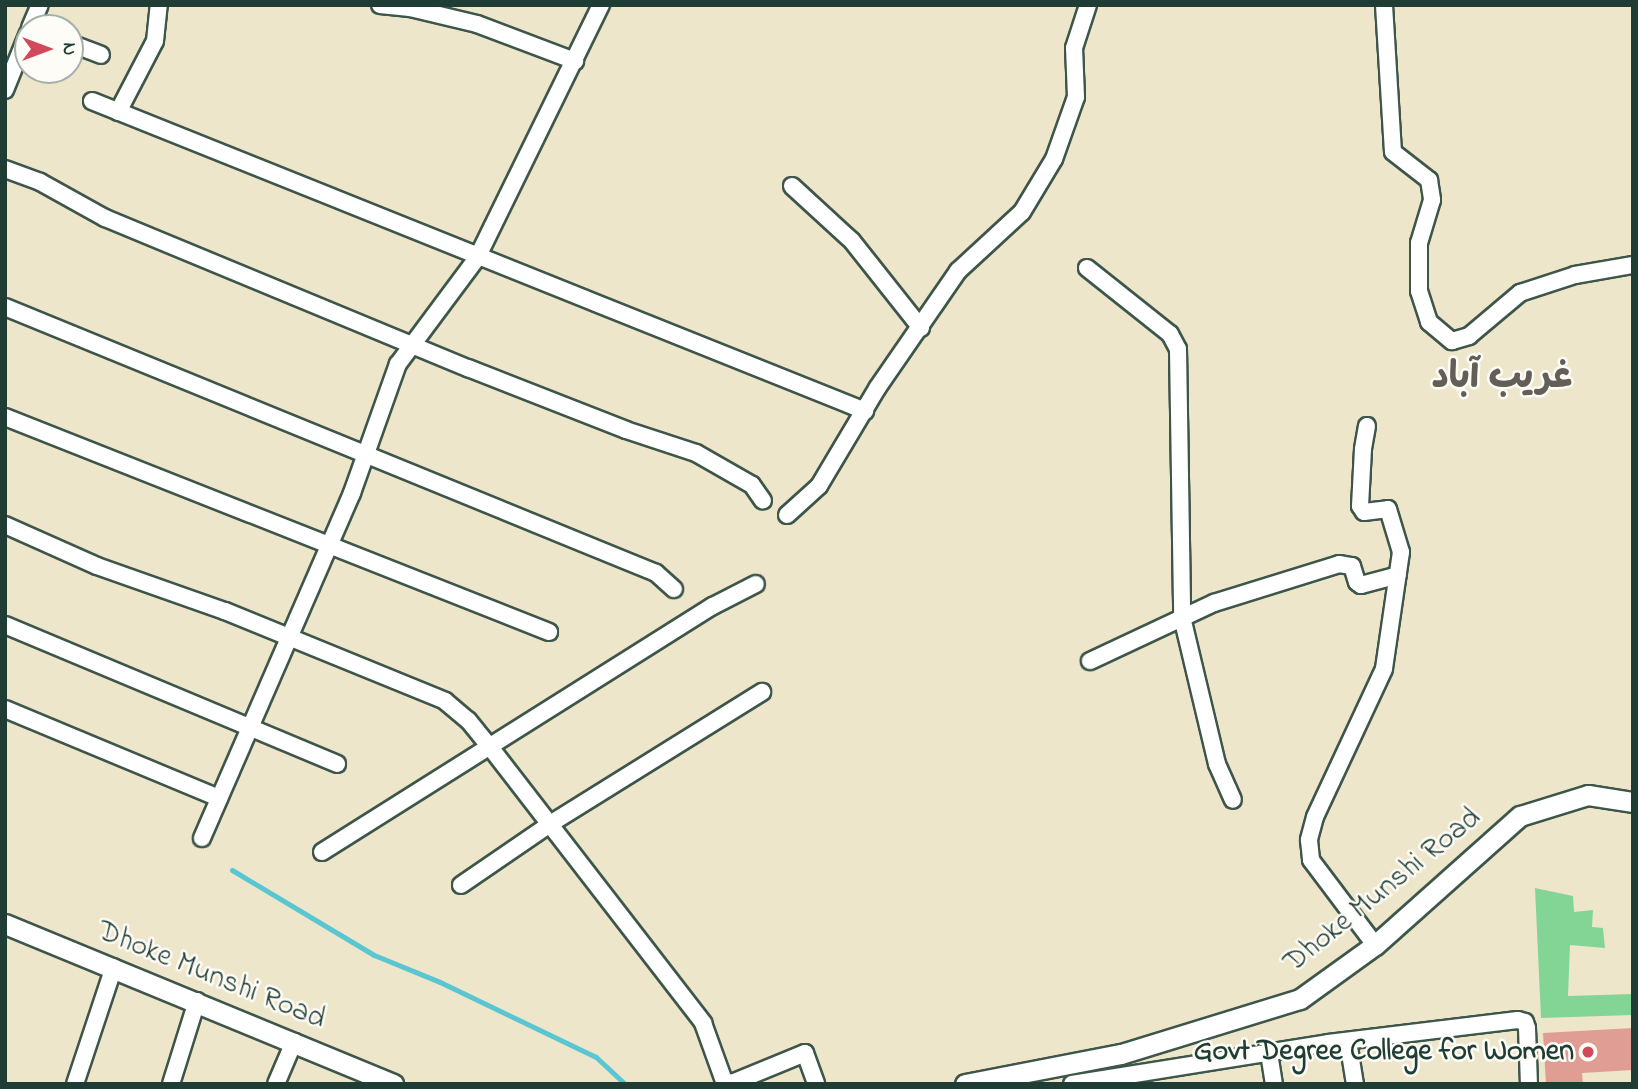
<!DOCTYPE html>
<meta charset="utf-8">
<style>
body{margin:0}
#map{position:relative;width:1638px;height:1089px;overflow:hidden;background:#eee6ca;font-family:"Indie Flower","Playpen Sans Arabic",sans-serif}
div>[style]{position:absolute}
.green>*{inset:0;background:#83d596}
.stream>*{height:5px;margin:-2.5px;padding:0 2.5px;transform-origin:2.5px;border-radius:2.5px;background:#5ac6d1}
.building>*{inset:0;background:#e09d94}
.roads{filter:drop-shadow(2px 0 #3e564a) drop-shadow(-2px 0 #3e564a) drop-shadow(0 2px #3e564a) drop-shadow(0 -2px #3e564a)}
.minor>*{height:16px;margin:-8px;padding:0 8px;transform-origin:8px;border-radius:8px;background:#fff}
.tertiary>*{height:19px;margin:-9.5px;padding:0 9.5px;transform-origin:9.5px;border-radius:9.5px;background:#fff}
.dots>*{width:19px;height:19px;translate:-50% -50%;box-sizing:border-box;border:4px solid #fdfcf7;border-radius:50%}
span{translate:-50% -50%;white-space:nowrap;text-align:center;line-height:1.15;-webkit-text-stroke:5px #fdfcf7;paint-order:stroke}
.street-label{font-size:30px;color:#1f3d34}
.poi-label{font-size:30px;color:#1f3d34;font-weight:700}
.right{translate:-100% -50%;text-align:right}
.district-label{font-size:37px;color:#635f56;font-weight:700}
.frame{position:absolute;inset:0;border:7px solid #1f3d34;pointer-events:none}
.north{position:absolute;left:14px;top:14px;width:70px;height:70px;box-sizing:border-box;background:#fdfcf7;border:2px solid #a4b0a9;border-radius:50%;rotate:90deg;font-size:19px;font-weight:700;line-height:28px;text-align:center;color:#1f3d34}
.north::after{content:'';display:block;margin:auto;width:24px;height:32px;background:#d1495b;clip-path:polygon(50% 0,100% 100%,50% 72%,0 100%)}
</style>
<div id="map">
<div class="green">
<i style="clip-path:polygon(1535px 888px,1573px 896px,1574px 912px,1593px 910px,1592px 927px,1603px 928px,1605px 948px,1570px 945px,1568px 996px,1633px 994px,1633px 1015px,1541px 1018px)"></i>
</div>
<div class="stream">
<i style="left:232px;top:870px;width:165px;rotate:30.9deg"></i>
<i style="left:374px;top:955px;width:71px;rotate:22.2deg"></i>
<i style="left:440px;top:982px;width:173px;rotate:25.7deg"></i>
<i style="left:596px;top:1057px;width:40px;rotate:43deg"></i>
</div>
<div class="building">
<i style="clip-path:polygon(1633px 1028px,1633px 1070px,1582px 1073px,1583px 1084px,1546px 1084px,1543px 1033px)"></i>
</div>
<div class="roads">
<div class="minor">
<i style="left:380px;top:5px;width:30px;rotate:6deg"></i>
<i style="left:410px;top:8px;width:69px;rotate:13.4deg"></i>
<i style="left:477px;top:24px;width:105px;rotate:20.7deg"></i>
<i style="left:1384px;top:5px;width:147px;rotate:86.5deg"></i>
<i style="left:1393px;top:152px;width:46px;rotate:37.9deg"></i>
<i style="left:1429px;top:180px;width:20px;rotate:81deg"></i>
<i style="left:1432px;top:200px;width:45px;rotate:106.8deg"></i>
<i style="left:1419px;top:243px;width:48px;rotate:90deg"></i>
<i style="left:1419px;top:291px;width:33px;rotate:72deg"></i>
<i style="left:1429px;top:322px;width:30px;rotate:40deg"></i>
<i style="left:1452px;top:341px;width:18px;rotate:-16deg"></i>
<i style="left:1469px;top:336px;width:67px;rotate:-40.1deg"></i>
<i style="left:1520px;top:293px;width:58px;rotate:-18.1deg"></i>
<i style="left:1575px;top:275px;width:59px;rotate:-9.8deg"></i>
<i style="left:30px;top:28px;width:25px;rotate:-67deg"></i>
<i style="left:70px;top:43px;width:33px;rotate:21deg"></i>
<i style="left:5px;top:90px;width:61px;rotate:-68deg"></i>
<i style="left:92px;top:101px;width:833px;rotate:21.85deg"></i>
<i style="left:118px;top:112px;width:80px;rotate:-62.5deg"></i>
<i style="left:155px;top:41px;width:36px;rotate:-84deg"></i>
<i style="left:5px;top:169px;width:37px;rotate:20deg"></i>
<i style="left:40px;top:182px;width:74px;rotate:29deg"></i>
<i style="left:105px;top:218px;width:393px;rotate:22.5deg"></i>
<i style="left:468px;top:368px;width:170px;rotate:21.4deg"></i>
<i style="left:626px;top:430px;width:74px;rotate:18.2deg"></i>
<i style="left:696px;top:453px;width:64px;rotate:29.7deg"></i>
<i style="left:752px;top:485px;width:19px;rotate:55deg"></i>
<i style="left:792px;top:186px;width:81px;rotate:42.5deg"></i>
<i style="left:852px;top:241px;width:111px;rotate:51.6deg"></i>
<i style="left:1087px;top:268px;width:106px;rotate:38.5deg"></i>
<i style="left:1170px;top:334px;width:17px;rotate:62deg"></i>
<i style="left:1178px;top:349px;width:268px;rotate:89.1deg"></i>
<i style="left:1182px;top:617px;width:151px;rotate:76.6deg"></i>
<i style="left:1217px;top:764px;width:39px;rotate:66deg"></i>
<i style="left:5px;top:307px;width:703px;rotate:22.23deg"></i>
<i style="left:656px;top:573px;width:24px;rotate:42deg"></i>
<i style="left:5px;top:417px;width:585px;rotate:21.56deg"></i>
<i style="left:1367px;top:426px;width:23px;rotate:100deg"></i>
<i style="left:1363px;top:449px;width:57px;rotate:93deg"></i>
<i style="left:1360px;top:506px;width:7px;rotate:56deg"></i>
<i style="left:1364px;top:512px;width:24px;rotate:-7deg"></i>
<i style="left:1388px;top:509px;width:45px;rotate:73.2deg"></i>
<i style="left:1401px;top:552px;width:118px;rotate:98.3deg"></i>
<i style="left:1384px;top:669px;width:163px;rotate:115deg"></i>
<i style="left:1315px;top:817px;width:24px;rotate:105deg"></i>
<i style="left:1309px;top:840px;width:20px;rotate:84deg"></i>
<i style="left:1311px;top:860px;width:106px;rotate:53deg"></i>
<i style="left:787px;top:515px;width:43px;rotate:-42.2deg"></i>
<i style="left:819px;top:486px;width:115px;rotate:-59.2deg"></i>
<i style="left:878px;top:387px;width:141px;rotate:-55.4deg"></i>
<i style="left:958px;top:271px;width:87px;rotate:-42.7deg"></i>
<i style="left:1022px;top:212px;width:62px;rotate:-58.9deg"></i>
<i style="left:1054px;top:159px;width:66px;rotate:-70.5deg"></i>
<i style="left:1076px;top:97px;width:49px;rotate:-92.3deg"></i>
<i style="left:1074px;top:48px;width:45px;rotate:-72deg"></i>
<i style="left:5px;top:525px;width:101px;rotate:24deg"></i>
<i style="left:97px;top:566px;width:136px;rotate:19.4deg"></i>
<i style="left:225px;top:611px;width:238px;rotate:22.2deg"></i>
<i style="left:445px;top:701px;width:30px;rotate:40deg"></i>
<i style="left:468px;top:720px;width:35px;rotate:51deg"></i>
<i style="left:490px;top:747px;width:349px;rotate:52.3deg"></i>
<i style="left:703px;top:1023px;width:62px;rotate:70.1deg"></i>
<i style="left:724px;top:1081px;width:8px;rotate:14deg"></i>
<i style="left:732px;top:1083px;width:79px;rotate:-22.3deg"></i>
<i style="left:805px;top:1053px;width:33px;rotate:70deg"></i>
<i style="left:5px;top:625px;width:360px;rotate:22.7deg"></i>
<i style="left:1090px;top:661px;width:137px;rotate:-25.1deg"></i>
<i style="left:1214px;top:603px;width:131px;rotate:-17.3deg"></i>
<i style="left:1339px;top:564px;width:13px;rotate:9deg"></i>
<i style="left:1352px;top:566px;width:17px;rotate:73deg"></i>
<i style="left:1357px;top:582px;width:5px;rotate:37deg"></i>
<i style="left:1361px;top:585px;width:38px;rotate:-15deg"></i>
<i style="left:5px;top:709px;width:232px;rotate:22.6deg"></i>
<i style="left:202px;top:838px;width:376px;rotate:-66.5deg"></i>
<i style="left:352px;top:493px;width:137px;rotate:-70.4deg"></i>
<i style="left:398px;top:364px;width:132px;rotate:-53.3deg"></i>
<i style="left:477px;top:258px;width:282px;rotate:-63.9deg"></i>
<i style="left:322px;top:852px;width:462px;rotate:-32.2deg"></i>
<i style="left:713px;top:606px;width:48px;rotate:-27.1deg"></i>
<i style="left:461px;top:885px;width:108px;rotate:-34.4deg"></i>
<i style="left:550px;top:824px;width:250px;rotate:-31.9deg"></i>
<i style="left:1348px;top:1041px;width:44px;rotate:80.8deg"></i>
<i style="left:1269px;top:1053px;width:31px;rotate:81deg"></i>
<i style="left:75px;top:1084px;width:123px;rotate:-71.6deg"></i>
<i style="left:171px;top:1084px;width:87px;rotate:-72.6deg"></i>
<i style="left:276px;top:1084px;width:46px;rotate:-66.8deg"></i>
<i style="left:1072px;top:1084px;width:259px;rotate:-9.1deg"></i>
<i style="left:1328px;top:1043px;width:191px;rotate:-6.9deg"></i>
<i style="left:1518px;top:1020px;width:7px;rotate:16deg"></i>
<i style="left:1525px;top:1022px;width:6px;rotate:72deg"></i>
<i style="left:1527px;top:1028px;width:56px;rotate:88deg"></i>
</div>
<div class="tertiary">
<i style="left:5px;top:924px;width:420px;rotate:22.4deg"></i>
<i style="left:965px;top:1084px;width:159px;rotate:-10.9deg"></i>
<i style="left:1121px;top:1054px;width:187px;rotate:-17.1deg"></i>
<i style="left:1300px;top:999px;width:92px;rotate:-35.8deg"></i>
<i style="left:1375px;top:945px;width:194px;rotate:-41.7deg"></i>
<i style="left:1520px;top:816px;width:71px;rotate:-17.2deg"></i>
<i style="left:1588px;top:795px;width:46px;rotate:8.8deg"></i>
</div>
</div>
<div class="dots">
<i style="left:1588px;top:1052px;background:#d1495b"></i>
</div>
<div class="street-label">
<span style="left:1383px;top:891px;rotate:-39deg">Dhoke Munshi Road</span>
<span style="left:211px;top:976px;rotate:22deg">Dhoke Munshi Road</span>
</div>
<div class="poi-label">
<span class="right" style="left:1574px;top:1052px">Govt Degree College for Women</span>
</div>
<div class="district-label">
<span style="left:1502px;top:378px">غریب آباد</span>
</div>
<div class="frame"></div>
<div class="north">N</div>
</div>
